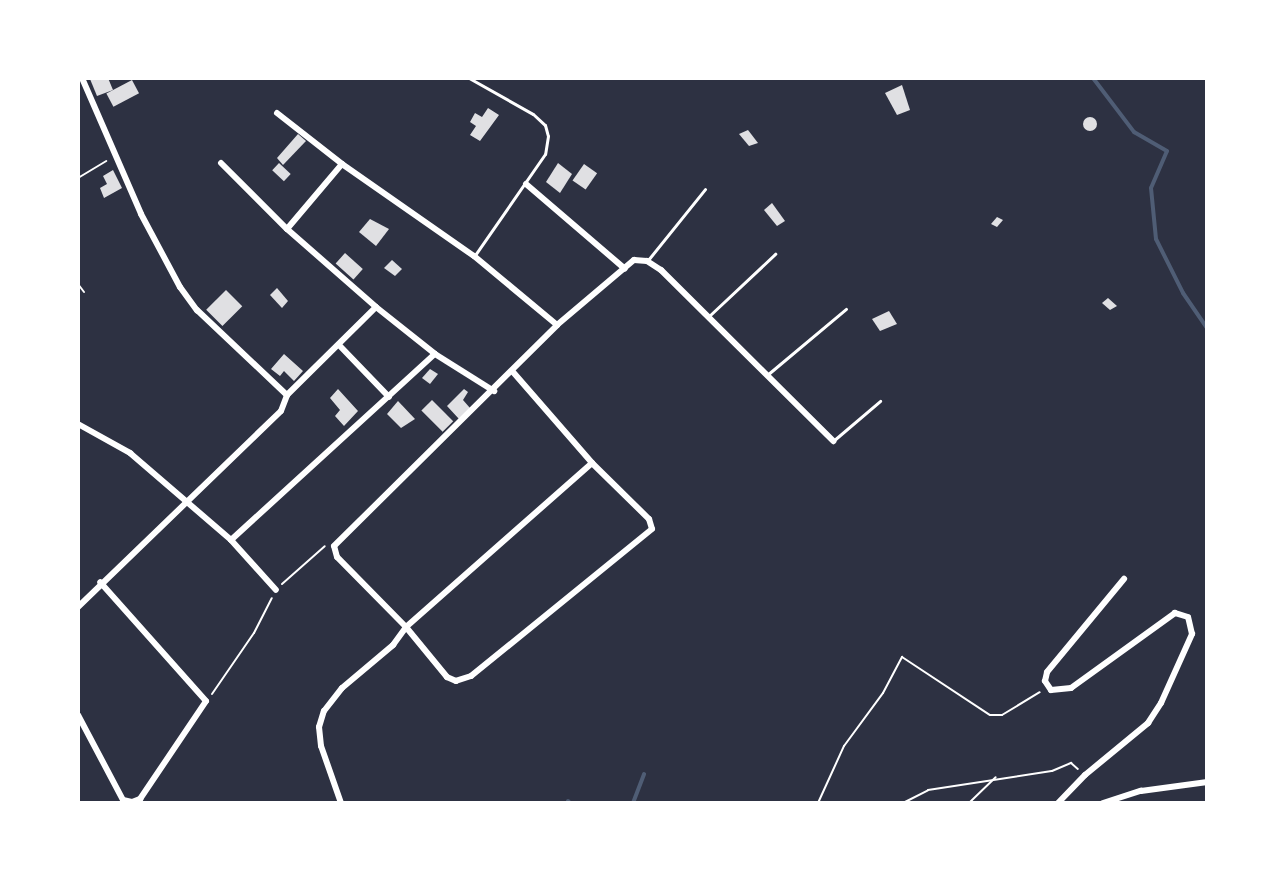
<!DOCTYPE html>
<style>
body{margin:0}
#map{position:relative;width:1285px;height:881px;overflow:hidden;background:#2d3142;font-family:"Work Sans",sans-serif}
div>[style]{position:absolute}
.stream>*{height:4px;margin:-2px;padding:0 2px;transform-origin:2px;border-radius:2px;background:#4f5d75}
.building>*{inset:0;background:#e0e0e3;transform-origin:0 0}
.round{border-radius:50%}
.path>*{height:2px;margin:-1px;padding:0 1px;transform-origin:1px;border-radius:1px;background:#fff}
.service>*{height:3px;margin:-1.5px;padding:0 1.5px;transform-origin:1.5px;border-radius:1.5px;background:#fff}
.minor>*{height:6px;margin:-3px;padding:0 3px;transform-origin:3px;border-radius:3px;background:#fff}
span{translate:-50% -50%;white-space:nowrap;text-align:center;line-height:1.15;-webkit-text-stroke:5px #fff;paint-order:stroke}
.frame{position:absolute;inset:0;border:80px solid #fff;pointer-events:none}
</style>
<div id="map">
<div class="stream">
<i style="left:1093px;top:78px;width:68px;rotate:52.8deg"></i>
<i style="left:1134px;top:132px;width:38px;rotate:30deg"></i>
<i style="left:1167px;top:151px;width:40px;rotate:113.4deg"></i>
<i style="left:1151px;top:188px;width:51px;rotate:84.4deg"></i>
<i style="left:1156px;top:239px;width:60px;rotate:63.4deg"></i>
<i style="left:1183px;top:293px;width:42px;rotate:55.6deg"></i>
<i style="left:568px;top:801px;width:3px;rotate:45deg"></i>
<i style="left:633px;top:803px;width:31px;rotate:-69deg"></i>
</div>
<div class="building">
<i style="clip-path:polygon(108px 78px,113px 90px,97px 96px,90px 79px)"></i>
<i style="left:132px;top:80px;width:15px;height:29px;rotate:62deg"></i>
<i style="clip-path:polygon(902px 85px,910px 110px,897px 115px,885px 93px)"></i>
<i style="clip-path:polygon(488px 108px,499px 115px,480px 141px,470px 135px,476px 126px,470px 122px,475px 113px,482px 117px)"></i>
<i class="round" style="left:1083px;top:117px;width:14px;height:14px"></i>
<i style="clip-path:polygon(748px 130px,758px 143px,749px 146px,739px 134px)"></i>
<i style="clip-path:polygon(298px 134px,306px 141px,283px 165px,277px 158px)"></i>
<i style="left:279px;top:163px;width:16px;height:10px;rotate:43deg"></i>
<i style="clip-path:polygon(558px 163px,572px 174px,560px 193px,546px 182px)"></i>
<i style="left:584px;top:164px;width:16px;height:20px;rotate:35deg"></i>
<i style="clip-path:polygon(113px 170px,122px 188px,104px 198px,100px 188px,107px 184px,103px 176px)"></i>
<i style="clip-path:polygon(772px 203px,785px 221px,777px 226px,764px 210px)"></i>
<i style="clip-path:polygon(997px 217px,1003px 220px,997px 227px,991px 224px)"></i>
<i style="clip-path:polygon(370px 219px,389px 229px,376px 246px,359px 232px)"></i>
<i style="left:345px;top:253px;width:24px;height:14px;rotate:42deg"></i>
<i style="clip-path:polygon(392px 260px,402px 269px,395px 276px,384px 268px)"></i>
<i style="clip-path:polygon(277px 288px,288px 301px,282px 308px,270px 295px)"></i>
<i style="left:226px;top:290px;width:23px;height:28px;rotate:45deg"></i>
<i style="clip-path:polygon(1108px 298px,1117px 306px,1110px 310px,1102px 303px)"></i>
<i style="clip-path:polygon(889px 311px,897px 324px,880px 331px,872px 319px)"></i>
<i style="clip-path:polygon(284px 354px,303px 371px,294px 381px,284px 371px,280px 376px,271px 369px)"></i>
<i style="clip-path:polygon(430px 369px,438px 374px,430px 384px,422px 378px)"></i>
<i style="clip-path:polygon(338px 389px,358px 411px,344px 426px,335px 416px,340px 410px,330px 398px)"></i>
<i style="clip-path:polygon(464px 389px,468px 392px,463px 400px,470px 408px,459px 419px,447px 406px)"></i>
<i style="left:432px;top:400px;width:30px;height:15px;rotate:45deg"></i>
<i style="clip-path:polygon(398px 401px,415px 419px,401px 428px,387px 414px)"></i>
</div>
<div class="path">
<i style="left:78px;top:178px;width:33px;rotate:-31deg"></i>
<i style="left:78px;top:284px;width:10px;rotate:53deg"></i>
<i style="left:282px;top:584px;width:57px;rotate:-41.5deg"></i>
<i style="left:212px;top:694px;width:74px;rotate:-55.5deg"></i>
<i style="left:254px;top:633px;width:39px;rotate:-63deg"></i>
<i style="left:818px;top:803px;width:63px;rotate:-65.5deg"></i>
<i style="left:844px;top:746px;width:66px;rotate:-53.7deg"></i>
<i style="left:883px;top:693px;width:41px;rotate:-62.2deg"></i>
<i style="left:902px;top:657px;width:105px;rotate:33.4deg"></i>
<i style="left:990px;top:715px;width:12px"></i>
<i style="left:1002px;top:715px;width:44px;rotate:-31.2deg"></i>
<i style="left:903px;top:803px;width:28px;rotate:-27deg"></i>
<i style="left:928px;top:790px;width:125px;rotate:-8.7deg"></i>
<i style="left:1052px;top:771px;width:21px;rotate:-23deg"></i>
<i style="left:1071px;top:763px;width:9px;rotate:41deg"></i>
<i style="left:969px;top:803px;width:37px;rotate:-44deg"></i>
</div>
<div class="service">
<i style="left:469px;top:78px;width:73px;rotate:29.4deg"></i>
<i style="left:533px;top:114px;width:16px;rotate:43deg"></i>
<i style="left:545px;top:125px;width:11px;rotate:75deg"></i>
<i style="left:548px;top:136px;width:18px;rotate:99deg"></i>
<i style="left:545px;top:154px;width:123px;rotate:124.7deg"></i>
<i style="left:648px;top:260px;width:91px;rotate:-51.2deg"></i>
<i style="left:709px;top:316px;width:91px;rotate:-43.2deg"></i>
<i style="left:767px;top:375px;width:103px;rotate:-39.9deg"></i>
<i style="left:833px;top:441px;width:62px;rotate:-40.4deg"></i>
</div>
<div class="minor">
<i style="left:82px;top:78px;width:148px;rotate:66.5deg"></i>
<i style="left:141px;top:214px;width:83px;rotate:61.9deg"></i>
<i style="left:180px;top:287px;width:29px;rotate:54deg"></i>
<i style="left:197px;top:310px;width:124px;rotate:43.4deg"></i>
<i style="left:277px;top:113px;width:83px;rotate:38.1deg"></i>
<i style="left:342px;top:164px;width:161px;rotate:34.9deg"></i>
<i style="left:474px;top:256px;width:108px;rotate:39.7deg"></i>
<i style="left:221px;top:163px;width:93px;rotate:45deg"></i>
<i style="left:287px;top:229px;width:118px;rotate:41.2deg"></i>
<i style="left:376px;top:307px;width:75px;rotate:38.5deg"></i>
<i style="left:435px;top:354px;width:70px;rotate:32.1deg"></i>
<i style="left:526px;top:184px;width:130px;rotate:40.6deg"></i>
<i style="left:287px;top:229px;width:85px;rotate:-49.8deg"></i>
<i style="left:339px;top:345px;width:72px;rotate:46.1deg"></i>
<i style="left:513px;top:372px;width:121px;rotate:49deg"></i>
<i style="left:592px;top:463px;width:80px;rotate:44.5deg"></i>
<i style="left:649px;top:519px;width:10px;rotate:73deg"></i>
<i style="left:652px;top:529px;width:233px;rotate:140.9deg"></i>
<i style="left:471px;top:676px;width:16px;rotate:162deg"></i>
<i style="left:456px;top:681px;width:10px;rotate:-156deg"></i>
<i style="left:447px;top:677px;width:65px;rotate:-129.4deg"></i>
<i style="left:406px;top:627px;width:98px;rotate:-134.6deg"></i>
<i style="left:337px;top:557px;width:11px;rotate:-105deg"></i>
<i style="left:334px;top:546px;width:314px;rotate:-44.7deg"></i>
<i style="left:557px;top:325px;width:101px;rotate:-40.2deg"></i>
<i style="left:634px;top:260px;width:13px;rotate:4deg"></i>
<i style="left:647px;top:261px;width:17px;rotate:33deg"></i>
<i style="left:661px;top:270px;width:243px;rotate:44.8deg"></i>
<i style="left:78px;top:424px;width:60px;rotate:29.1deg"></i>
<i style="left:130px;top:453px;width:133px;rotate:40.7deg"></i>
<i style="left:231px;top:540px;width:67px;rotate:48deg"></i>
<i style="left:231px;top:540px;width:276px;rotate:-42.4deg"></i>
<i style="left:78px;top:607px;width:282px;rotate:-44deg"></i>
<i style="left:281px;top:411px;width:17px;rotate:-69deg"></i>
<i style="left:287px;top:395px;width:125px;rotate:-44.7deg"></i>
<i style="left:78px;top:715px;width:96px;rotate:62.1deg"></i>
<i style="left:123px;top:800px;width:9px;rotate:13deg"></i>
<i style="left:132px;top:802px;width:9px;rotate:-21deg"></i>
<i style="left:140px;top:799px;width:118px;rotate:-56deg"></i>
<i style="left:206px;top:701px;width:159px;rotate:-131.7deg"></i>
<i style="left:341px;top:803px;width:60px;rotate:-109.3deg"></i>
<i style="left:321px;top:746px;width:19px;rotate:-96deg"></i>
<i style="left:319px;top:727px;width:17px;rotate:-73deg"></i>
<i style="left:324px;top:711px;width:29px;rotate:-52deg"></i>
<i style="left:342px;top:688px;width:67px;rotate:-40.1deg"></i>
<i style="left:393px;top:645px;width:22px;rotate:-54deg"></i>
<i style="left:406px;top:627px;width:248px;rotate:-41.4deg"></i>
<i style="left:1058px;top:803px;width:39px;rotate:-46deg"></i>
<i style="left:1085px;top:775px;width:82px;rotate:-39.5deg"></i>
<i style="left:1148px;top:723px;width:24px;rotate:-57deg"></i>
<i style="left:1161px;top:703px;width:76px;rotate:-65.8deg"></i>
<i style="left:1192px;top:634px;width:17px;rotate:-103deg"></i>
<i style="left:1188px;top:617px;width:14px;rotate:-163deg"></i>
<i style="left:1175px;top:613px;width:128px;rotate:144.2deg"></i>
<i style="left:1071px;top:688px;width:20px;rotate:174deg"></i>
<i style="left:1051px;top:690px;width:11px;rotate:-124deg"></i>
<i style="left:1045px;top:681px;width:9px;rotate:-77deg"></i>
<i style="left:1047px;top:672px;width:121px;rotate:-50.4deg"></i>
<i style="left:1103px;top:803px;width:40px;rotate:-18deg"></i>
<i style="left:1141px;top:791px;width:67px;rotate:-7.8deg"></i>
</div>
<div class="frame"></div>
</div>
